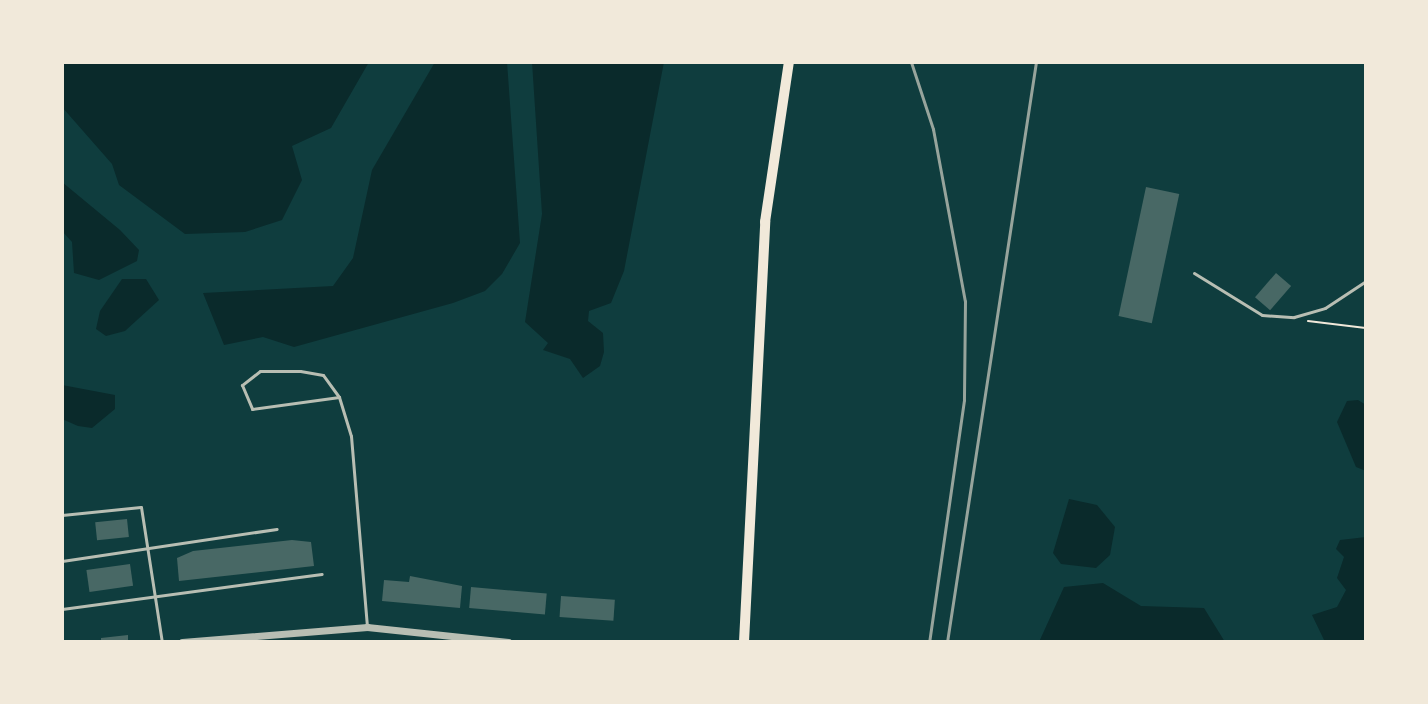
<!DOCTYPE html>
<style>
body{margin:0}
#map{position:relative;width:1428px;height:704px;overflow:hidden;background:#0f3d3e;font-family:Helvetica,sans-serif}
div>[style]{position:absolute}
.water>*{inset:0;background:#0a2a2b}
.building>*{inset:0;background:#486865;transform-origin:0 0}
.path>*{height:2px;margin:-1px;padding:0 1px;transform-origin:1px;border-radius:1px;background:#f1e9da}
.service>*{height:3px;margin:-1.5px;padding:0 1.5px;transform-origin:1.5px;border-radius:1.5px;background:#b8beb3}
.tertiary>*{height:7px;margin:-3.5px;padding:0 3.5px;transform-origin:3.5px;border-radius:3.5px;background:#b8beb3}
.trunk>*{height:10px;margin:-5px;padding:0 5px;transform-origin:5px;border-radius:5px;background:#f1e9da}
.rail>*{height:3px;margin:-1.5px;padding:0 1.5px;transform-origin:1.5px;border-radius:1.5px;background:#97a49c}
span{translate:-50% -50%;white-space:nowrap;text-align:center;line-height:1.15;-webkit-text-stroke:8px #f1e9da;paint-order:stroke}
.frame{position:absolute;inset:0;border:64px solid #f1e9da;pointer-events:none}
</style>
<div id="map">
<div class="water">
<i style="clip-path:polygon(62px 62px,369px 62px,331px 128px,292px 146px,302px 180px,282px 220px,245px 232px,185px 234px,119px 185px,112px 164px,62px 107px)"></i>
<i style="clip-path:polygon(435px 62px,507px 62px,520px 243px,502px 274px,485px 291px,453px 303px,294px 347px,263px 337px,224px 345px,203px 293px,333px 286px,353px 258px,372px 170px)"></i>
<i style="clip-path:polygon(532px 62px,664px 62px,624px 271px,611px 303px,589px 311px,588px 321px,603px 333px,604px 352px,600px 366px,583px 378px,570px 359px,543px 350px,548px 343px,525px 322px,542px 214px)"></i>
<i style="clip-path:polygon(62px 182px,120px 230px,139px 250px,137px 261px,99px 280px,74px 273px,72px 242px,62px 231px)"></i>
<i style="clip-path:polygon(122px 279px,146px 279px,159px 300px,125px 331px,106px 336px,96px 329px,100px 311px)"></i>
<i style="clip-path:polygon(62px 385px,115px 395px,115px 409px,92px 428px,78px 426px,62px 419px)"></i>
<i style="clip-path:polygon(1358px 400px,1366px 405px,1366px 471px,1356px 467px,1337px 422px,1347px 401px)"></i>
<i style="clip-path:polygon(1069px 499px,1097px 505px,1115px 527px,1110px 555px,1096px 568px,1061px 564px,1053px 553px)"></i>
<i style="clip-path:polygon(1366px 537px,1366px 642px,1325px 642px,1312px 615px,1337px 607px,1346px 590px,1337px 578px,1344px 557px,1336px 549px,1340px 540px)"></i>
<i style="clip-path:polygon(1103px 583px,1141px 606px,1204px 608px,1225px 642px,1039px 642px,1064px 587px)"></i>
</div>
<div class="building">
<i style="left:1146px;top:187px;width:34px;height:132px;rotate:12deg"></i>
<i style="left:1276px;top:273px;width:20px;height:32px;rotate:41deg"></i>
<i style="left:127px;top:519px;width:18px;height:32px;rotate:84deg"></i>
<i style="clip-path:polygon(292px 540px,311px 542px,314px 566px,179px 581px,177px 558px,193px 551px)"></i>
<i style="left:130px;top:564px;width:22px;height:44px;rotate:82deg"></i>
<i style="clip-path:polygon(410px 576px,462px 586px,460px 608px,382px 601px,384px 580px,409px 582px)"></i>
<i style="left:471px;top:587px;width:76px;height:21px;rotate:5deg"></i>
<i style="left:561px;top:596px;width:54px;height:21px;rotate:4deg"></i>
<i style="clip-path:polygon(128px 635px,128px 642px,101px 642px,101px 638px)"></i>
</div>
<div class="path">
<i style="left:1308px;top:321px;width:58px;rotate:6.9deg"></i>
</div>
<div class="service">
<i style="left:1194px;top:273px;width:80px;rotate:31.7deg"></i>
<i style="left:1262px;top:315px;width:32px;rotate:4deg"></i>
<i style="left:1294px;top:317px;width:32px;rotate:-16deg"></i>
<i style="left:1325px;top:308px;width:49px;rotate:-33.4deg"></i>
<i style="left:339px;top:397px;width:27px;rotate:-126deg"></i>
<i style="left:323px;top:375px;width:23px;rotate:-170deg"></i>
<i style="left:300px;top:371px;width:40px;rotate:180deg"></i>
<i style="left:260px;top:371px;width:23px;rotate:142deg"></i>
<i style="left:242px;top:385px;width:26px;rotate:67deg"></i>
<i style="left:252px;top:409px;width:88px;rotate:-7.9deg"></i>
<i style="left:339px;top:397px;width:41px;rotate:72.9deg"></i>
<i style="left:351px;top:436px;width:192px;rotate:85.2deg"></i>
<i style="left:62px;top:515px;width:79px;rotate:-5.8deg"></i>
<i style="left:141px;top:507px;width:137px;rotate:81.2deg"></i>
<i style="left:62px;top:561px;width:217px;rotate:-8.5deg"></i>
<i style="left:62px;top:609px;width:262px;rotate:-7.7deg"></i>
</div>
<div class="tertiary">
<i style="left:182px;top:642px;width:186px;rotate:-4.6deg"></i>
<i style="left:367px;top:627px;width:142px;rotate:6.1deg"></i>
</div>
<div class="trunk">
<i style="left:744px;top:642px;width:421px;rotate:-87.1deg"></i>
<i style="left:765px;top:222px;width:162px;rotate:-81.5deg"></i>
</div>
<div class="rail">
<i style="left:911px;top:62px;width:71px;rotate:71.8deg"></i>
<i style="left:933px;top:129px;width:175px;rotate:79.5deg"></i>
<i style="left:965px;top:301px;width:99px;rotate:90.6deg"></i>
<i style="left:964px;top:400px;width:245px;rotate:98.2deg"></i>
<i style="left:947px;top:642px;width:587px;rotate:-81.28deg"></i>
</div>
<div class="frame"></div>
</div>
